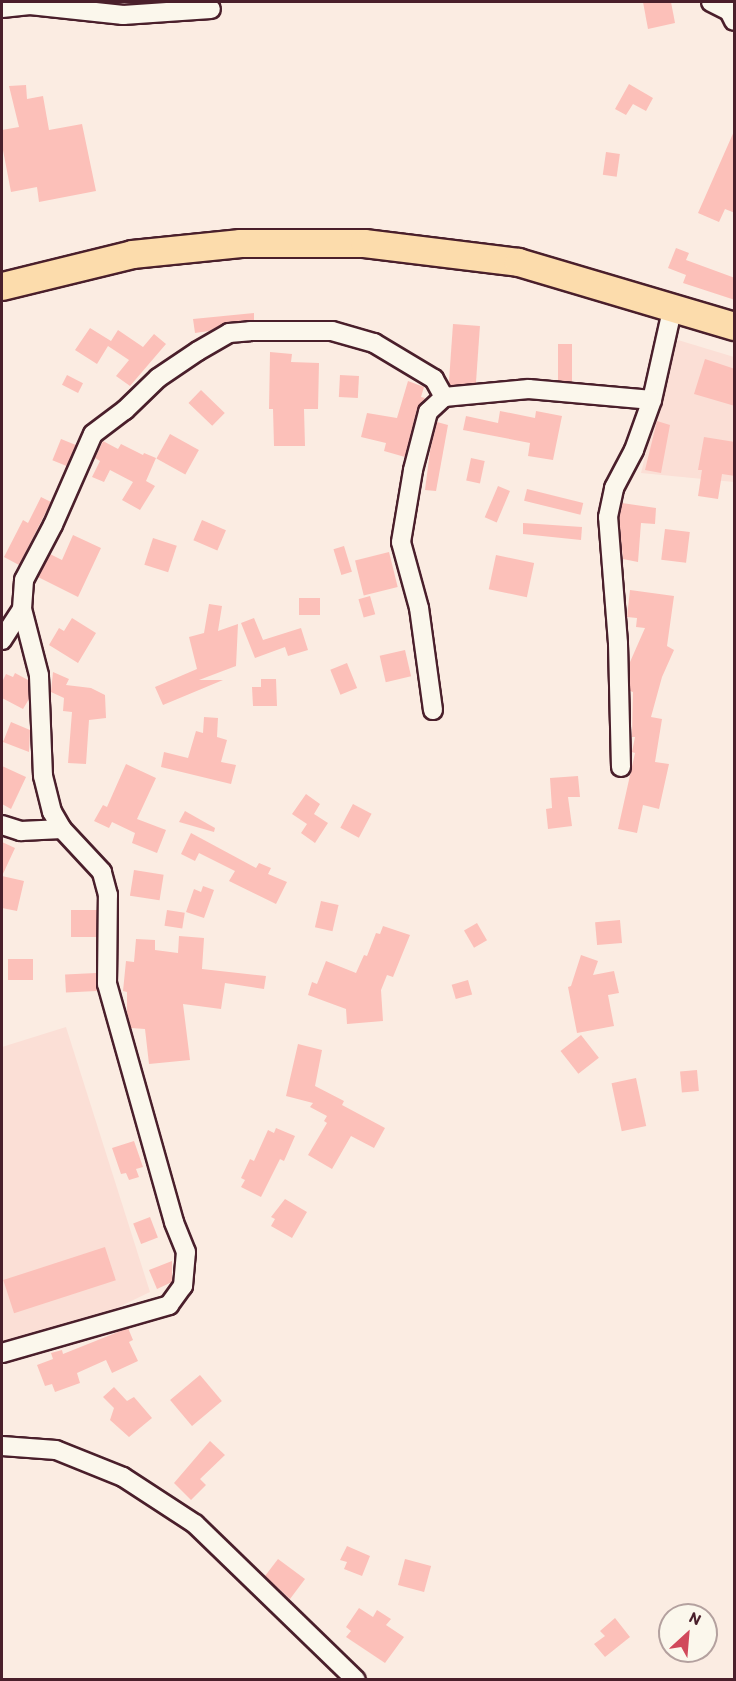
<!DOCTYPE html>
<style>
body{margin:0}
#map{position:relative;width:736px;height:1681px;overflow:hidden;background:#fbece2;font-family:Itim,sans-serif}
div>[style]{position:absolute}
.built>*{inset:0;background:#fbdfd6}
.building>*{inset:0;background:#fcc0b9;transform-origin:0 0}
.roads{filter:drop-shadow(2px 0 #4a1f2b) drop-shadow(-2px 0 #4a1f2b) drop-shadow(0 2px #4a1f2b) drop-shadow(0 -2px #4a1f2b)}
.street>*{height:18px;margin:-9px;padding:0 9px;transform-origin:9px;border-radius:9px;background:#fbf7ec}
.primary>*{height:27px;margin:-13.5px;padding:0 13.5px;transform-origin:13.5px;border-radius:13.5px;background:#fcdcac}
span{translate:-50% -50%;white-space:nowrap;text-align:center;line-height:1.15;-webkit-text-stroke:4.5px #fbf7ec;paint-order:stroke}
.frame{position:absolute;inset:0;border:3px solid #4a1f2b;pointer-events:none}
.north{position:absolute;left:658px;top:1603px;width:60px;height:60px;box-sizing:border-box;background:#fbf7ec;border:2px solid #b4a19f;border-radius:50%;rotate:26deg;font-size:16px;font-weight:700;line-height:24px;text-align:center;color:#4a1f2b}
.north::after{content:'';display:block;margin:auto;width:21px;height:27px;background:#d1495b;clip-path:polygon(50% 0,100% 100%,50% 72%,0 100%)}
</style>
<div id="map">
<div class="built">
<i style="clip-path:polygon(678px 340px,734px 357px,734px 482px,641px 473px,669px 359px)"></i>
<i style="clip-path:polygon(66px 1027px,150px 1292px,2px 1363px,2px 1047px)"></i>
</div>
<div class="building">
<i style="clip-path:polygon(643px 2px,671px 2px,675px 23px,648px 29px)"></i>
<i style="clip-path:polygon(629px 84px,653px 98px,646px 111px,633px 104px,626px 115px,615px 109px)"></i>
<i style="clip-path:polygon(26px 85px,27px 99px,43px 96px,49px 130px,82px 124px,96px 191px,39px 202px,37px 187px,11px 192px,2px 145px,2px 130px,19px 127px,9px 86px)"></i>
<i style="clip-path:polygon(735px 129px,735px 213px,725px 209px,719px 222px,698px 213px)"></i>
<i style="left:606px;top:152px;width:14px;height:23px;rotate:8deg"></i>
<i style="clip-path:polygon(676px 248px,689px 253px,686px 260px,735px 278px,735px 300px,683px 283px,686px 275px,668px 268px)"></i>
<i style="clip-path:polygon(254px 313px,254px 320px,227px 322px,209px 331px,195px 333px,193px 319px)"></i>
<i style="left:453px;top:324px;width:27px;height:61px;rotate:4deg"></i>
<i style="clip-path:polygon(90px 328px,111px 341px,118px 330px,143px 347px,154px 334px,166px 344px,130px 386px,116px 376px,129px 360px,108px 346px,97px 364px,75px 350px)"></i>
<i style="left:572px;top:344px;width:38px;height:14px;rotate:90deg"></i>
<i style="clip-path:polygon(270px 352px,292px 354px,291px 362px,319px 363px,318px 409px,304px 409px,305px 446px,274px 446px,273px 409px,269px 409px)"></i>
<i style="clip-path:polygon(705px 359px,735px 369px,735px 406px,694px 394px)"></i>
<i style="left:67px;top:375px;width:18px;height:11px;rotate:27deg"></i>
<i style="left:340px;top:375px;width:19px;height:22px;rotate:3deg"></i>
<i style="clip-path:polygon(408px 381px,424px 387px,421px 397px,425px 398px,417px 409px,405px 457px,384px 451px,386px 443px,361px 437px,367px 413px,397px 418px)"></i>
<i style="left:201px;top:390px;width:33px;height:18px;rotate:44deg"></i>
<i style="clip-path:polygon(500px 411px,535px 418px,536px 411px,562px 416px,553px 460px,528px 456px,530px 443px,463px 430px,466px 416px,498px 423px)"></i>
<i style="clip-path:polygon(657px 421px,670px 425px,661px 473px,645px 470px)"></i>
<i style="clip-path:polygon(437px 422px,448px 425px,436px 491px,425px 490px,430px 451px)"></i>
<i style="left:170px;top:434px;width:33px;height:28px;rotate:29deg"></i>
<i style="clip-path:polygon(704px 437px,735px 442px,735px 476px,722px 474px,718px 499px,698px 496px,702px 470px,698px 470px)"></i>
<i style="left:61px;top:439px;width:16px;height:23px;rotate:22deg"></i>
<i style="clip-path:polygon(103px 441px,118px 449px,121px 444px,143px 455px,144px 453px,156px 458px,146px 481px,155px 486px,140px 510px,122px 500px,133px 482px,110px 470px,104px 482px,92px 477px,100px 461px,95px 458px)"></i>
<i style="left:471px;top:458px;width:14px;height:23px;rotate:12deg"></i>
<i style="left:498px;top:486px;width:13px;height:34px;rotate:23deg"></i>
<i style="left:527px;top:489px;width:58px;height:12px;rotate:14deg"></i>
<i style="clip-path:polygon(41px 497px,51px 502px,19px 565px,4px 557px,23px 520px,28px 523px)"></i>
<i style="clip-path:polygon(622px 503px,656px 508px,655px 524px,641px 523px,638px 562px,623px 559px,619px 518px)"></i>
<i style="left:202px;top:520px;width:26px;height:22px;rotate:23deg"></i>
<i style="clip-path:polygon(523px 523px,582px 527px,581px 540px,523px 534px)"></i>
<i style="left:665px;top:529px;width:25px;height:31px;rotate:7deg"></i>
<i style="clip-path:polygon(73px 535px,101px 548px,78px 597px,38px 577px,50px 554px,62px 560px)"></i>
<i style="left:153px;top:538px;width:25px;height:28px;rotate:18deg"></i>
<i style="left:344px;top:546px;width:27px;height:11px;rotate:73deg"></i>
<i style="left:389px;top:552px;width:36px;height:35px;rotate:76deg"></i>
<i style="left:496px;top:555px;width:39px;height:35px;rotate:12deg"></i>
<i style="clip-path:polygon(630px 590px,674px 596px,667px 646px,674px 650px,662px 677px,651px 717px,662px 719px,655px 762px,669px 764px,659px 809px,643px 805px,637px 833px,618px 829px,635px 753px,632px 752px,635px 737px,632px 737px,633px 692px,630px 691px,630px 662px,645px 628px,636px 627px,637px 618px,627px 617px)"></i>
<i style="left:370px;top:596px;width:19px;height:12px;rotate:74deg"></i>
<i style="left:299px;top:598px;width:21px;height:17px"></i>
<i style="clip-path:polygon(209px 604px,222px 606px,218px 631px,238px 624px,236px 666px,199px 680px,223px 680px,163px 705px,155px 687px,197px 669px,189px 637px,204px 633px)"></i>
<i style="clip-path:polygon(72px 618px,96px 633px,78px 663px,49px 645px,59px 628px,64px 631px)"></i>
<i style="clip-path:polygon(254px 618px,263px 640px,301px 628px,308px 650px,288px 656px,285px 647px,255px 658px,241px 623px)"></i>
<i style="left:405px;top:650px;width:27px;height:26px;rotate:77deg"></i>
<i style="left:347px;top:663px;width:27px;height:18px;rotate:68deg"></i>
<i style="clip-path:polygon(53px 672px,69px 679px,66px 685px,91px 688px,105px 695px,106px 718px,89px 720px,86px 764px,68px 763px,72px 712px,63px 711px,64px 698px,51px 692px)"></i>
<i style="clip-path:polygon(15px 673px,28px 680px,29px 699px,23px 709px,2px 698px,2px 682px,6px 674px,13px 677px)"></i>
<i style="clip-path:polygon(261px 679px,276px 679px,277px 706px,253px 706px,252px 687px,261px 687px)"></i>
<i style="clip-path:polygon(204px 717px,218px 718px,217px 737px,227px 740px,221px 762px,236px 765px,231px 784px,161px 767px,164px 752px,188px 758px,196px 731px,203px 733px)"></i>
<i style="clip-path:polygon(11px 722px,30px 730px,29px 752px,3px 742px)"></i>
<i style="clip-path:polygon(126px 764px,156px 778px,137px 819px,166px 830px,157px 853px,132px 843px,135px 833px,112px 822px,109px 828px,94px 821px,103px 805px,107px 807px)"></i>
<i style="clip-path:polygon(2px 766px,26px 777px,11px 809px,2px 804px)"></i>
<i style="clip-path:polygon(578px 776px,580px 797px,568px 797px,572px 826px,548px 829px,546px 809px,552px 808px,550px 778px)"></i>
<i style="clip-path:polygon(306px 794px,320px 804px,314px 814px,328px 823px,315px 843px,301px 833px,307px 824px,292px 814px)"></i>
<i style="left:353px;top:804px;width:21px;height:27px;rotate:28deg"></i>
<i style="clip-path:polygon(185px 811px,215px 828px,214px 832px,179px 822px)"></i>
<i style="clip-path:polygon(191px 833px,256px 868px,259px 863px,271px 868px,268px 874px,287px 882px,276px 904px,229px 881px,235px 871px,199px 853px,195px 861px,181px 854px)"></i>
<i style="clip-path:polygon(2px 842px,15px 848px,2px 876px,24px 881px,17px 911px,2px 908px)"></i>
<i style="left:134px;top:870px;width:30px;height:26px;rotate:9deg"></i>
<i style="clip-path:polygon(203px 886px,214px 890px,204px 918px,186px 912px,194px 889px,201px 892px)"></i>
<i style="left:321px;top:901px;width:18px;height:27px;rotate:13deg"></i>
<i style="left:71px;top:910px;width:26px;height:27px"></i>
<i style="left:167px;top:910px;width:18px;height:16px;rotate:9deg"></i>
<i style="left:620px;top:920px;width:23px;height:25px;rotate:85deg"></i>
<i style="left:477px;top:923px;width:20px;height:15px;rotate:60deg"></i>
<i style="clip-path:polygon(383px 926px,410px 935px,393px 977px,387px 975px,381px 990px,383px 1021px,347px 1024px,346px 1009px,308px 995px,312px 982px,317px 984px,326px 961px,356px 973px,364px 955px,367px 956px,376px 933px,380px 934px)"></i>
<i style="clip-path:polygon(179px 936px,204px 938px,202px 969px,266px 976px,264px 989px,225px 983px,221px 1009px,183px 1004px,190px 1060px,149px 1064px,145px 1029px,131px 1028px,127px 1012px,127px 992px,123px 991px,126px 961px,134px 962px,136px 939px,155px 940px,155px 950px,178px 953px)"></i>
<i style="clip-path:polygon(581px 955px,598px 961px,593px 975px,614px 971px,619px 993px,608px 995px,614px 1026px,577px 1033px,568px 987px,571px 986px)"></i>
<i style="left:8px;top:959px;width:25px;height:21px"></i>
<i style="left:96px;top:973px;width:18px;height:31px;rotate:87deg"></i>
<i style="left:468px;top:980px;width:15px;height:17px;rotate:74deg"></i>
<i style="left:581px;top:1035px;width:29px;height:26px;rotate:52deg"></i>
<i style="clip-path:polygon(298px 1044px,322px 1050px,315px 1086px,344px 1101px,342px 1105px,385px 1128px,374px 1148px,351px 1136px,332px 1169px,308px 1155px,327px 1123px,324px 1121px,327px 1116px,310px 1107px,313px 1103px,286px 1096px)"></i>
<i style="left:697px;top:1070px;width:21px;height:17px;rotate:85deg"></i>
<i style="left:636px;top:1078px;width:49px;height:25px;rotate:78deg"></i>
<i style="clip-path:polygon(276px 1128px,295px 1136px,284px 1161px,280px 1159px,261px 1197px,241px 1187px,245px 1180px,241px 1178px,250px 1159px,254px 1161px,268px 1130px,274px 1133px)"></i>
<i style="clip-path:polygon(134px 1141px,143px 1167px,136px 1169px,139px 1177px,129px 1180px,126px 1173px,121px 1174px,112px 1148px)"></i>
<i style="clip-path:polygon(285px 1199px,307px 1212px,292px 1238px,271px 1226px,275px 1219px,271px 1217px)"></i>
<i style="left:150px;top:1217px;width:22px;height:18px;rotate:69deg"></i>
<i style="left:105px;top:1247px;width:35px;height:107px;rotate:72deg"></i>
<i style="clip-path:polygon(172px 1261px,172px 1282px,157px 1289px,149px 1270px)"></i>
<i style="clip-path:polygon(128px 1328px,133px 1340px,129px 1342px,138px 1361px,112px 1373px,106px 1360px,77px 1373px,80px 1383px,55px 1392px,52px 1384px,45px 1386px,37px 1365px,53px 1359px,51px 1353px,62px 1350px,63px 1354px)"></i>
<i style="left:200px;top:1375px;width:34px;height:39px;rotate:50deg"></i>
<i style="clip-path:polygon(114px 1387px,127px 1401px,134px 1397px,152px 1418px,129px 1437px,110px 1420px,114px 1408px,103px 1397px)"></i>
<i style="clip-path:polygon(210px 1441px,225px 1455px,200px 1479px,206px 1485px,191px 1500px,174px 1483px)"></i>
<i style="clip-path:polygon(347px 1546px,370px 1556px,362px 1576px,344px 1569px,347px 1562px,340px 1560px)"></i>
<i style="clip-path:polygon(278px 1559px,305px 1579px,290px 1599px,265px 1576px)"></i>
<i style="left:405px;top:1559px;width:27px;height:27px;rotate:15deg"></i>
<i style="clip-path:polygon(359px 1608px,373px 1617px,377px 1610px,391px 1619px,386px 1625px,404px 1637px,385px 1663px,346px 1637px,351px 1631px,346px 1627px)"></i>
<i style="clip-path:polygon(615px 1618px,630px 1637px,605px 1657px,594px 1644px,605px 1636px,600px 1631px)"></i>
</div>
<div class="roads">
<div class="street">
<i style="left:711px;top:2px;width:20px;rotate:27deg"></i>
<i style="left:729px;top:11px;width:11px;rotate:63deg"></i>
<i style="left:2px;top:8px;width:28px;rotate:-6deg"></i>
<i style="left:30px;top:5px;width:94px;rotate:6.1deg"></i>
<i style="left:123px;top:15px;width:88px;rotate:-3.9deg"></i>
<i style="left:2px;top:640px;width:37px;rotate:-57deg"></i>
<i style="left:433px;top:710px;width:103px;rotate:-97.8deg"></i>
<i style="left:419px;top:608px;width:68px;rotate:-105.3deg"></i>
<i style="left:401px;top:542px;width:73px;rotate:-80.5deg"></i>
<i style="left:413px;top:470px;width:60px;rotate:-75.5deg"></i>
<i style="left:428px;top:412px;width:22px;rotate:-43deg"></i>
<i style="left:621px;top:767px;width:124px;rotate:-91.4deg"></i>
<i style="left:618px;top:643px;width:126px;rotate:-94.5deg"></i>
<i style="left:608px;top:517px;width:30px;rotate:-78deg"></i>
<i style="left:614px;top:488px;width:43px;rotate:-62.2deg"></i>
<i style="left:634px;top:450px;width:53px;rotate:-70.2deg"></i>
<i style="left:652px;top:400px;width:96px;rotate:-77.4deg"></i>
<i style="left:2px;top:825px;width:20px;rotate:18deg"></i>
<i style="left:21px;top:831px;width:41px;rotate:-2.8deg"></i>
<i style="left:2px;top:1353px;width:174px;rotate:-16deg"></i>
<i style="left:169px;top:1305px;width:24px;rotate:-54deg"></i>
<i style="left:183px;top:1286px;width:34px;rotate:-85deg"></i>
<i style="left:186px;top:1252px;width:32px;rotate:-112deg"></i>
<i style="left:174px;top:1222px;width:247px;rotate:-105.7deg"></i>
<i style="left:107px;top:984px;width:89px;rotate:-89.4deg"></i>
<i style="left:108px;top:895px;width:24px;rotate:-105deg"></i>
<i style="left:102px;top:872px;width:59px;rotate:-132.9deg"></i>
<i style="left:62px;top:829px;width:20px;rotate:-120deg"></i>
<i style="left:52px;top:812px;width:37px;rotate:-104deg"></i>
<i style="left:43px;top:776px;width:101px;rotate:-92.3deg"></i>
<i style="left:39px;top:675px;width:68px;rotate:-104.4deg"></i>
<i style="left:22px;top:609px;width:29px;rotate:-86deg"></i>
<i style="left:24px;top:580px;width:62px;rotate:-62.2deg"></i>
<i style="left:53px;top:525px;width:99px;rotate:-66.3deg"></i>
<i style="left:93px;top:434px;width:40px;rotate:-37deg"></i>
<i style="left:125px;top:410px;width:46px;rotate:-44.1deg"></i>
<i style="left:158px;top:378px;width:48px;rotate:-34deg"></i>
<i style="left:198px;top:351px;width:36px;rotate:-30deg"></i>
<i style="left:229px;top:333px;width:21px;rotate:-5deg"></i>
<i style="left:250px;top:331px;width:82px"></i>
<i style="left:332px;top:331px;width:44px;rotate:15.9deg"></i>
<i style="left:374px;top:343px;width:70px;rotate:31deg"></i>
<i style="left:434px;top:379px;width:21px;rotate:61deg"></i>
<i style="left:444px;top:397px;width:85px;rotate:-5.4deg"></i>
<i style="left:529px;top:389px;width:123px;rotate:5.1deg"></i>
<i style="left:2px;top:1446px;width:54px;rotate:4.2deg"></i>
<i style="left:56px;top:1450px;width:72px;rotate:21.9deg"></i>
<i style="left:123px;top:1477px;width:86px;rotate:33.1deg"></i>
<i style="left:195px;top:1524px;width:224px;rotate:44.1deg"></i>
</div>
<div class="primary">
<i style="left:2px;top:286px;width:134px;rotate:-13.8deg"></i>
<i style="left:132px;top:254px;width:109px;rotate:-5.8deg"></i>
<i style="left:240px;top:243px;width:124px"></i>
<i style="left:364px;top:243px;width:155px;rotate:7deg"></i>
<i style="left:518px;top:262px;width:225px;rotate:16.5deg"></i>
</div>
</div>
<div class="frame"></div>
<div class="north">N</div>
</div>
